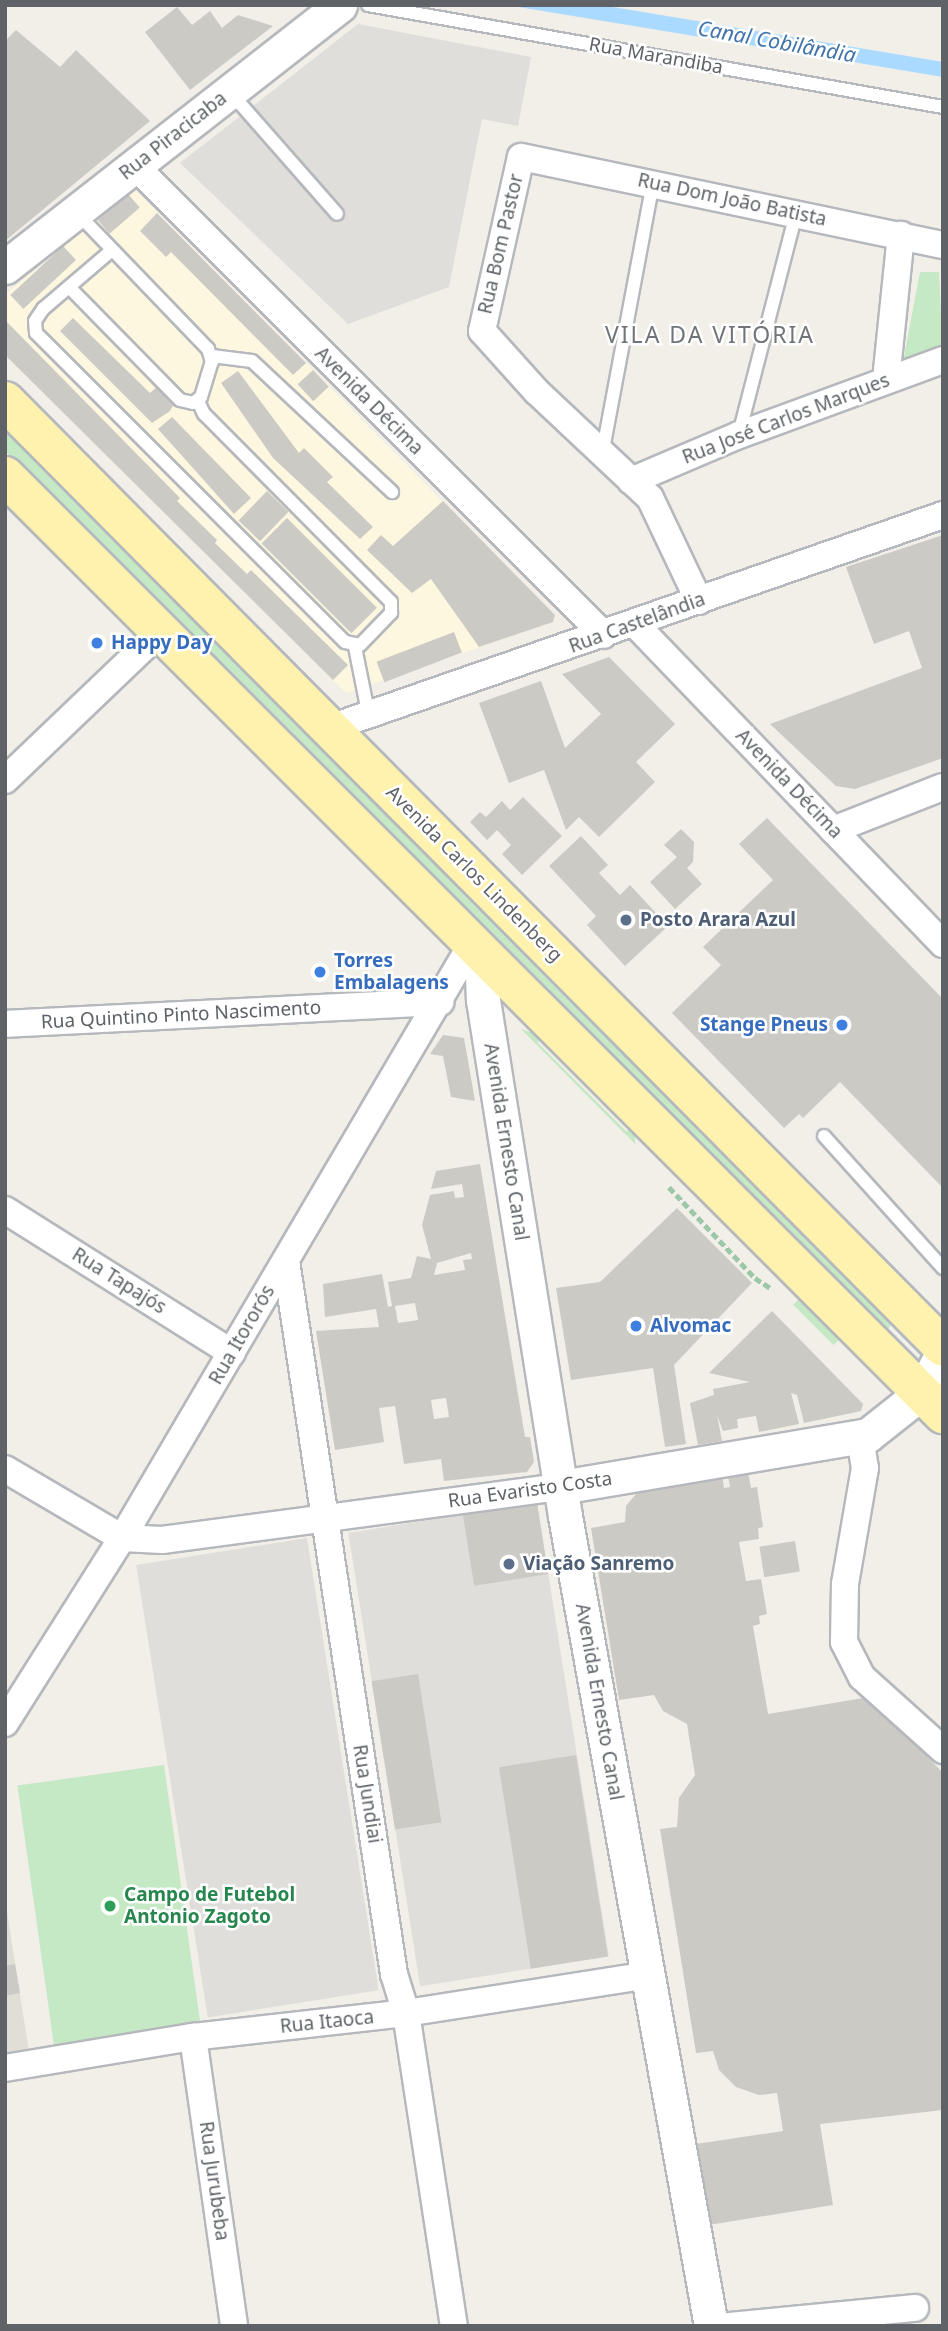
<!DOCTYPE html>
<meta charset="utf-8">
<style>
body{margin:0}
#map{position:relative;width:948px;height:2331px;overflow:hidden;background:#f1efe8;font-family:"Noto Sans",sans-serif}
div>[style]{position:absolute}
.commercial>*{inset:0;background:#fef7e0}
.industrial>*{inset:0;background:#e0deda;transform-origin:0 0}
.education>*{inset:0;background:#e1ded6}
.green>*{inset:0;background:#c5e8c5;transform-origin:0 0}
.water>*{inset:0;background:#aadaff}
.building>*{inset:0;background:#cccac5;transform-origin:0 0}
.path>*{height:4.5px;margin-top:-2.25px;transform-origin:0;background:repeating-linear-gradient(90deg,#9cc7a9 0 7px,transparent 0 10.5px)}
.roads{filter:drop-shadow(2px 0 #b5b8bc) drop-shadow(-2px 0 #b5b8bc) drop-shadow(0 2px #b5b8bc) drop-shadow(0 -2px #b5b8bc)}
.service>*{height:12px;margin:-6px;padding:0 6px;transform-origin:6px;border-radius:6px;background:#fff}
.minor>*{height:26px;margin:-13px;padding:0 13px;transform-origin:13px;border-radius:13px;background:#fff}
.tertiary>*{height:33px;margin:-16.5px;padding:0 16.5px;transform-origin:16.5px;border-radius:16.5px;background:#fff}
.primary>*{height:38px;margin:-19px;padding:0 19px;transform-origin:19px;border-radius:19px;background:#fff2af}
.dots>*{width:19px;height:19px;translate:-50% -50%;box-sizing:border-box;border:4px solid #fff;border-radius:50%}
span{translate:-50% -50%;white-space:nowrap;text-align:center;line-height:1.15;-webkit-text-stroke:5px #fff;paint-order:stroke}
.street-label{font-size:19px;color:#5f6368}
.shop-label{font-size:19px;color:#366cbe;font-weight:700}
.left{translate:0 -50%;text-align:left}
.right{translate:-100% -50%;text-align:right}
.service-label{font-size:19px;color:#4e5e75;font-weight:700}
.leisure-label{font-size:19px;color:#27864d;font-weight:700}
.water-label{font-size:21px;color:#4174aa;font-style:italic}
.quarter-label{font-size:23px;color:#70757a;letter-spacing:2px}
.frame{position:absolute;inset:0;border:7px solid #5f6368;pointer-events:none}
</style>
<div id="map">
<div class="commercial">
<i style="clip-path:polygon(134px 189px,555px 615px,553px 622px,346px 693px,5px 355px,5px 295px)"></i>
</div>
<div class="industrial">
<i style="clip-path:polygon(358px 24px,531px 57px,518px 126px,482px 119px,449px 287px,348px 324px,180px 163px)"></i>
<i style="left:537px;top:1503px;width:459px;height:191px;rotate:81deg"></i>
<i style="left:307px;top:1538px;width:458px;height:173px;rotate:81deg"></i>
</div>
<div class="education">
<i style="clip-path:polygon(5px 1899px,29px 2052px,5px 2056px)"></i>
</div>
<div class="green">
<i style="clip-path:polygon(920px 272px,939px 272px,943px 355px,903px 362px)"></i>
<i style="left:5px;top:428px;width:1261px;height:16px;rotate:45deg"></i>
<i style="clip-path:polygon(521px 1029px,539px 1035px,538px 1043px,626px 1131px,635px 1129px,635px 1144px)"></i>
<i style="left:801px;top:1297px;width:57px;height:11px;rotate:45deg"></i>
<i style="left:164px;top:1765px;width:264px;height:148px;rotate:82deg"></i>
</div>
<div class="water">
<i style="clip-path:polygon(507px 5px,601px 5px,943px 62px,943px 77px)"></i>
</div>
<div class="building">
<i style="clip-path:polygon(177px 7px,192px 25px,210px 11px,222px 28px,238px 15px,273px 26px,190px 90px,145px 32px)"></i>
<i style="clip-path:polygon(16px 30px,60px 67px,76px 50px,150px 121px,5px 241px,5px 41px)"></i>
<i style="left:128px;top:194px;width:18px;height:40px;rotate:49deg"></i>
<i style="clip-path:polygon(157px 213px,306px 363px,293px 375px,171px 252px,166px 257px,140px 231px)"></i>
<i style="left:63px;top:246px;width:19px;height:72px;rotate:47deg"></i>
<i style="clip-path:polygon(73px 318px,150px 393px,158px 386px,174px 404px,170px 411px,152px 423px,60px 331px)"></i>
<i style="clip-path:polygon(5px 320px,180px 498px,177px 501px,217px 540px,215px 543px,247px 574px,251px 570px,348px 665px,333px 680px,5px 355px)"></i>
<i style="left:313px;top:370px;width:23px;height:21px;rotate:47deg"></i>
<i style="clip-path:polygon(238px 371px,299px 453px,304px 448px,333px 477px,327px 482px,373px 527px,360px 539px,273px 458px,221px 383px)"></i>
<i style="clip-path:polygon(172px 417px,251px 498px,234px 514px,158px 429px)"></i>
<i style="left:267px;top:491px;width:30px;height:41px;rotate:44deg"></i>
<i style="clip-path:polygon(443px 501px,555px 615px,553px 622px,479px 647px,431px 579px,412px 593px,367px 550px,381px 535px,393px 546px)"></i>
<i style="left:287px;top:518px;width:127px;height:36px;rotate:45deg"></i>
<i style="clip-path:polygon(943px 535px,943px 758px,855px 789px,836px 786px,770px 724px,922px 668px,909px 631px,874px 644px,846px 567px)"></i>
<i style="left:454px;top:632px;width:22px;height:83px;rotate:69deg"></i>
<i style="clip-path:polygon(609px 657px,675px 724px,636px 762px,655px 782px,599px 837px,579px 817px,566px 830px,544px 770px,509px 783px,479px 703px,541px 681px,565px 748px,601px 714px,562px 674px)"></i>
<i style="clip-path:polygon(523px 797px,562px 836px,522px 875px,502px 854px,511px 845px,497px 830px,487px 840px,470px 822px,480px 812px,486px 817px,502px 801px,510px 810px)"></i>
<i style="clip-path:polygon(767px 818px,943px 999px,943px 1188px,840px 1082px,803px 1118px,799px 1114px,784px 1128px,672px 1013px,721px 965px,703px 947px,773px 880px,739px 844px)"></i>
<i style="clip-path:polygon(681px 829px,694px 842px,693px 862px,687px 868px,702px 884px,675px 909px,650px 882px,677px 857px,664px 845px)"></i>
<i style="clip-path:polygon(581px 836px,608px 865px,599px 873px,620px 895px,630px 885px,668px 926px,625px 966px,587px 925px,596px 916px,549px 866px)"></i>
<i style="clip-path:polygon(443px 1035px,464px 1038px,475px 1101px,451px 1097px,443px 1056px,430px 1054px)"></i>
<i style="clip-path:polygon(evenodd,480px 1164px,525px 1437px,530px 1437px,534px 1462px,527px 1472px,444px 1481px,441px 1459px,404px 1464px,395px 1406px,379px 1408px,384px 1442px,335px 1450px,316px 1331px,379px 1327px,376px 1309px,325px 1317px,323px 1284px,382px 1274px,388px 1307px,392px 1306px,388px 1282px,411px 1278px,417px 1256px,431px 1259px,422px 1225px,430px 1195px,454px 1191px,455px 1198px,464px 1197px,462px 1184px,431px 1189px,436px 1171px,480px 1164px,471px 1253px,472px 1259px,463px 1260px,465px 1270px,434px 1275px,437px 1263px,471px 1253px,480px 1164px,415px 1303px,418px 1320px,398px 1323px,395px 1306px,415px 1303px,480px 1164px,446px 1398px,449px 1417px,434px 1419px,431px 1400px,446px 1398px)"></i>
<i style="clip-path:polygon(677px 1208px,752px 1283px,674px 1365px,686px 1444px,665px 1447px,653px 1368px,571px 1380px,556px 1288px,600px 1282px)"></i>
<i style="clip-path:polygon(772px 1311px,863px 1404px,861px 1411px,804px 1423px,797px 1395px,791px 1393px,799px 1424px,759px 1432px,756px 1416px,737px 1419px,738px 1428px,723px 1431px,717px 1415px,722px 1441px,698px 1445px,690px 1403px,714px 1395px,713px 1389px,750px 1382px,709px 1373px)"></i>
<i style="clip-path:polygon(722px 1472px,724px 1488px,730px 1487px,728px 1476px,748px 1472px,751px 1488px,757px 1487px,763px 1527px,758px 1528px,759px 1539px,739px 1542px,746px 1581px,761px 1579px,767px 1614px,759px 1616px,760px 1624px,753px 1626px,768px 1714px,869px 1697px,943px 1773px,943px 2110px,820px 2124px,833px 2205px,696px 2227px,683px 2146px,783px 2131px,777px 2093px,759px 2095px,736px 2087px,719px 2070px,713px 2051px,696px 2053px,660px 1829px,677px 1827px,679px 1798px,695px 1775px,687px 1724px,663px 1711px,654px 1695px,619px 1700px,591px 1528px,625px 1522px,626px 1506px,641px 1488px)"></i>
<i style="left:537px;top:1503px;width:72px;height:75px;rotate:81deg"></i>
<i style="left:795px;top:1541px;width:31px;height:36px;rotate:81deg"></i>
<i style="left:418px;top:1674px;width:150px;height:47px;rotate:81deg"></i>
<i style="left:576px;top:1755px;width:204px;height:78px;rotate:81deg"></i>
<i style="clip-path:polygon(15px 1964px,20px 1993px,5px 1996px,5px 1966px)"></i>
</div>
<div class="path">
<i style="left:669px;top:1187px;width:125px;rotate:46.6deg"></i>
<i style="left:755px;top:1278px;width:20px;rotate:33deg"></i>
</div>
<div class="roads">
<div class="service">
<i style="left:368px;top:5px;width:584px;rotate:10.06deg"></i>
<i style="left:230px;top:92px;width:162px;rotate:48.7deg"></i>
<i style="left:112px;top:250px;width:91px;rotate:139.5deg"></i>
<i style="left:43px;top:309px;width:14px;rotate:124deg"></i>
<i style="left:35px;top:321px;width:12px;rotate:85deg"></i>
<i style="left:36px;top:333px;width:437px;rotate:45deg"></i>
<i style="left:345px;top:642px;width:15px;rotate:11deg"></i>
<i style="left:360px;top:645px;width:45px;rotate:-45.9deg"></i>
<i style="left:391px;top:613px;width:11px;rotate:-90deg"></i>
<i style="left:391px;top:602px;width:265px;rotate:-134.8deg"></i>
<i style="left:204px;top:414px;width:14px;rotate:-115deg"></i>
<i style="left:69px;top:287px;width:158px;rotate:45.5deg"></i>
<i style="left:180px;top:400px;width:13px;rotate:13deg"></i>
<i style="left:193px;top:403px;width:10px;rotate:-37deg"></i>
<i style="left:201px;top:397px;width:37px;rotate:-73deg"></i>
<i style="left:212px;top:362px;width:14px;rotate:-107deg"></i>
<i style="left:208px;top:349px;width:189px;rotate:-133.9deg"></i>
<i style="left:212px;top:356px;width:40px;rotate:7.1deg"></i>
<i style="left:252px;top:361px;width:192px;rotate:43.1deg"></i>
<i style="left:739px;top:434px;width:227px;rotate:-75.5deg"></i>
<i style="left:602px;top:455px;width:277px;rotate:-79.4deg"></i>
<i style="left:355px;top:647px;width:71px;rotate:78.7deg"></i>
<i style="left:824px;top:1136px;width:178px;rotate:48deg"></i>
</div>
<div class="minor">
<i style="left:135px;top:166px;width:663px;rotate:45deg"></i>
<i style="left:886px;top:380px;width:146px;rotate:-84.1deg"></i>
<i style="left:631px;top:481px;width:117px;rotate:-23.1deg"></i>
<i style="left:739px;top:435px;width:217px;rotate:-20.2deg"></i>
<i style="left:699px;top:601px;width:114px;rotate:-115.4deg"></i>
<i style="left:650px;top:498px;width:155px;rotate:-136.8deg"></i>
<i style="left:537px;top:392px;width:82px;rotate:-132deg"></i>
<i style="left:482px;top:331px;width:178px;rotate:-77.4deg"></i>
<i style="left:521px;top:157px;width:431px;rotate:11.8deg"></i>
<i style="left:635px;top:624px;width:444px;rotate:46.1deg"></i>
<i style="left:330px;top:728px;width:649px;rotate:-19.16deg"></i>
<i style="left:5px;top:780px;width:216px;rotate:-43.7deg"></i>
<i style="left:833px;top:830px;width:118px;rotate:-21.4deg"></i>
<i style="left:5px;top:1024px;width:436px;rotate:-2.9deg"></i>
<i style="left:5px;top:1210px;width:268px;rotate:32.2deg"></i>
<i style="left:286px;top:1261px;width:721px;rotate:81.39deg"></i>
<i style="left:394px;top:1974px;width:41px;rotate:72.9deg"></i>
<i style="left:406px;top:2013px;width:317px;rotate:81.3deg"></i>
<i style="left:860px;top:1437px;width:31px;rotate:81deg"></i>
<i style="left:865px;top:1468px;width:118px;rotate:99.8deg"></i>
<i style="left:845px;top:1584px;width:58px;rotate:91deg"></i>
<i style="left:844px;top:1642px;width:39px;rotate:63deg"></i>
<i style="left:862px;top:1677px;width:109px;rotate:42deg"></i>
<i style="left:5px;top:1469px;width:136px;rotate:30.5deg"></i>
<i style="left:122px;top:1538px;width:40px;rotate:2.9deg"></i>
<i style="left:162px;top:1540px;width:403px;rotate:-7.6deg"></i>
<i style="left:5px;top:1723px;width:219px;rotate:-57.7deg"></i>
<i style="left:122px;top:1538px;width:692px;rotate:-59.51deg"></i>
<i style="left:193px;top:2037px;width:292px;rotate:81.9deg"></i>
<i style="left:5px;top:2068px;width:191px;rotate:-9.4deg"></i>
<i style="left:193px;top:2037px;width:214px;rotate:-6.4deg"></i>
<i style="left:406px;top:2013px;width:245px;rotate:-8.9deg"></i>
<i style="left:730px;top:2326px;width:186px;rotate:-5.6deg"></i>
</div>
<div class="tertiary">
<i style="left:5px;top:267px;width:425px;rotate:-38deg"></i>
<i style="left:481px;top:951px;width:49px;rotate:87.7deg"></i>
<i style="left:483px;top:1000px;width:522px;rotate:80.97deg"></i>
<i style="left:565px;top:1516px;width:823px;rotate:79.78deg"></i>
<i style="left:561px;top:1487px;width:311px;rotate:-9.6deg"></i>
<i style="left:868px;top:1435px;width:68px;rotate:-38.4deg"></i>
<i style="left:921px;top:1393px;width:47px;rotate:-61.8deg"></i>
</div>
<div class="primary">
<i style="left:5px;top:401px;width:1332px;rotate:45.24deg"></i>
<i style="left:5px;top:476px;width:1327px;rotate:45deg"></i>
</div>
</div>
<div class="dots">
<i style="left:97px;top:643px;background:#3f7fe0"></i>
<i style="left:626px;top:920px;background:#5c6f8a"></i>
<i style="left:320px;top:972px;background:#3f7fe0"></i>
<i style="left:842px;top:1025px;background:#3f7fe0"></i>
<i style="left:636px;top:1326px;background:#3f7fe0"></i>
<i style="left:509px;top:1564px;background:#5c6f8a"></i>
<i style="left:110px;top:1906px;background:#2e9e5b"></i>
</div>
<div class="street-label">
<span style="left:656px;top:56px;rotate:10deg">Rua Marandiba</span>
<span style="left:173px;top:136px;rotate:-38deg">Rua Piracicaba</span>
<span style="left:732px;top:200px;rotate:12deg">Rua Dom João Batista</span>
<span style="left:501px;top:244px;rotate:-77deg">Rua Bom Pastor</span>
<span style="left:369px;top:401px;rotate:45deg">Avenida Décima</span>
<span style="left:786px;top:419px;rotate:-21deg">Rua José Carlos Marques</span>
<span style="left:637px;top:623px;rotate:-20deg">Rua Castelândia</span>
<span style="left:789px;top:784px;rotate:46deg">Avenida Décima</span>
<span style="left:474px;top:874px;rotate:45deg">Avenida Carlos Lindenberg</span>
<span style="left:181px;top:1015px;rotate:-3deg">Rua Quintino Pinto Nascimento</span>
<span style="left:506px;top:1142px;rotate:81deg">Avenida Ernesto Canal</span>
<span style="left:119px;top:1281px;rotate:32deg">Rua Tapajós</span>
<span style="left:242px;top:1335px;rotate:-60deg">Rua Itororós</span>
<span style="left:530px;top:1490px;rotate:-8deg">Rua Evaristo Costa</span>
<span style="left:599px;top:1702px;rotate:80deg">Avenida Ernesto Canal</span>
<span style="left:367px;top:1794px;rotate:81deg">Rua Jundiai</span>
<span style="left:327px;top:2022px;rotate:-6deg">Rua Itaoca</span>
<span style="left:214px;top:2181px;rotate:82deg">Rua Jurubeba</span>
</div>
<div class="shop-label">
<span class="left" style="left:111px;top:643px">Happy Day</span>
<span class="left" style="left:334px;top:972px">Torres<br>Embalagens</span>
<span class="right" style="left:828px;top:1025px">Stange Pneus</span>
<span class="left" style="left:650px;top:1326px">Alvomac</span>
</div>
<div class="service-label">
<span class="left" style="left:640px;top:920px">Posto Arara Azul</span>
<span class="left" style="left:523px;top:1564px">Viação Sanremo</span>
</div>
<div class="leisure-label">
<span class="left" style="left:124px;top:1906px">Campo de Futebol<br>Antonio Zagoto</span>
</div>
<div class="water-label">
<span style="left:777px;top:41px;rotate:10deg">Canal Cobilândia</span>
</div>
<div class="quarter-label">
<span style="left:710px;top:334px">VILA DA VITÓRIA</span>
</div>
<div class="frame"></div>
</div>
